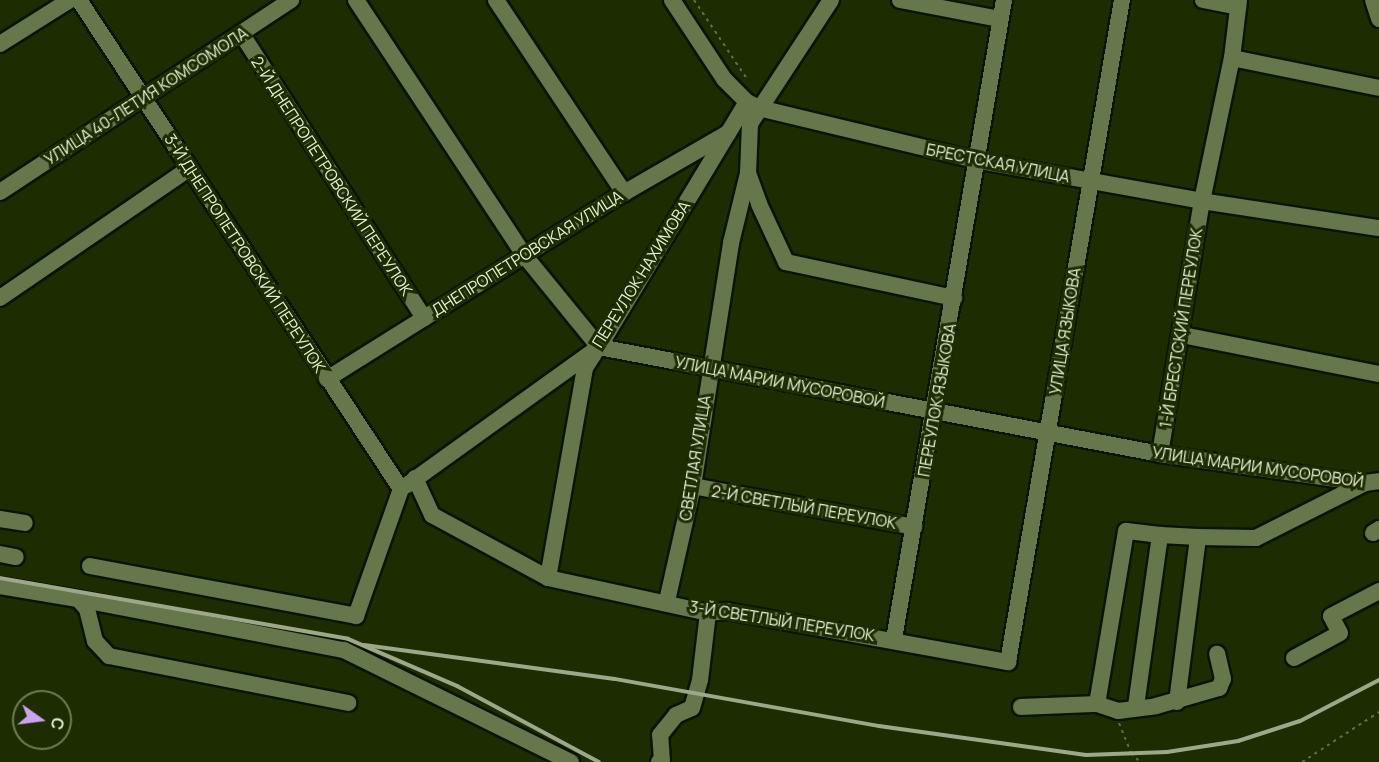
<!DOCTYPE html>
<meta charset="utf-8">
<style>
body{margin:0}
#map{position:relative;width:1379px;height:762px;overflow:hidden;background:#1e2c01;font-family:Manrope,sans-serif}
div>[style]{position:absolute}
.path>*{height:2px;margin-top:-1px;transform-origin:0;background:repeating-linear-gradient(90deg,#616d48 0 3px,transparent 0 7.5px)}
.roads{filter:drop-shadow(2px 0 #0a1400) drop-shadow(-2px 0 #0a1400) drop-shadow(0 2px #0a1400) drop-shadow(0 -2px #0a1400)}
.minor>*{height:16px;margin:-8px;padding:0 8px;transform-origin:8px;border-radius:8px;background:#66774c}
.rail>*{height:4px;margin:-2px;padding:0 2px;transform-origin:2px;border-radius:2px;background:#9ca889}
span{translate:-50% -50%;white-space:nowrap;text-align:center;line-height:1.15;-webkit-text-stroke:6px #1e2c01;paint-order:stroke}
.street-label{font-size:16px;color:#e7f1d9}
.north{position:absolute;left:12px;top:690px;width:60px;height:60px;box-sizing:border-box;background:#1e2c01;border:2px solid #6e7b57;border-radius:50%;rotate:104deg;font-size:16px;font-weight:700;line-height:24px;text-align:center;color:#e7f1d9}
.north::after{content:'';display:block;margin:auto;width:21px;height:27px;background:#c9a5ee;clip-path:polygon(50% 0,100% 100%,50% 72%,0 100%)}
</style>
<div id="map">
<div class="path">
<i style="left:694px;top:0;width:95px;rotate:56.1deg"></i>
<i style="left:1119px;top:723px;width:32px;rotate:68deg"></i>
<i style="left:1131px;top:753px;width:13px;rotate:45deg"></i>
<i style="left:1302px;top:762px;width:92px;rotate:-33deg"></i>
</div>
<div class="roads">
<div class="minor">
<i style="left:79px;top:0;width:585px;rotate:56.64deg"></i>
<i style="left:356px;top:0;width:305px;rotate:56.6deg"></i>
<i style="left:524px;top:255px;width:119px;rotate:50.8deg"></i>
<i style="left:599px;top:347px;width:571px;rotate:10.8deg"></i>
<i style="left:1160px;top:454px;width:207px;rotate:8.1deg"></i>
<i style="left:1365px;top:483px;width:14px;rotate:-8deg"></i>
<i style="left:496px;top:0;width:232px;rotate:56.4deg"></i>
<i style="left:672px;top:0;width:95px;rotate:56.6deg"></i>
<i style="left:724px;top:79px;width:33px;rotate:45deg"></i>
<i style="left:747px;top:102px;width:13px;rotate:27deg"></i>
<i style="left:759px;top:108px;width:222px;rotate:13.5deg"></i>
<i style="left:975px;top:160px;width:231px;rotate:10.2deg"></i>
<i style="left:1202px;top:201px;width:179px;rotate:8.7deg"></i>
<i style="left:831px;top:0;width:148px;rotate:123.2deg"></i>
<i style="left:750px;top:124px;width:49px;rotate:92.3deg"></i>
<i style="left:748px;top:173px;width:33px;rotate:70deg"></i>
<i style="left:759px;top:204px;width:64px;rotate:65deg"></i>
<i style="left:786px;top:262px;width:172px;rotate:12.1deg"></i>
<i style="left:900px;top:0;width:102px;rotate:10.8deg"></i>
<i style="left:1203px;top:0;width:36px;rotate:11deg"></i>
<i style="left:1373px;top:0;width:20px;rotate:72deg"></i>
<i style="left:241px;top:33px;width:339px;rotate:57.3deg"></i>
<i style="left:0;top:44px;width:83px;rotate:-32.2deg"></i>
<i style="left:1232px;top:58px;width:150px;rotate:11.5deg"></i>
<i style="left:0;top:192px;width:349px;rotate:-33.4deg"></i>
<i style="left:0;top:298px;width:230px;rotate:-34.4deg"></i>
<i style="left:1182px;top:335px;width:201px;rotate:11.2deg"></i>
<i style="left:327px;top:379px;width:350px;rotate:-32.1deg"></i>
<i style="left:624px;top:193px;width:120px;rotate:-30deg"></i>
<i style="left:1160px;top:454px;width:256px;rotate:-80.6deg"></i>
<i style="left:1202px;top:201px;width:146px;rotate:-78.2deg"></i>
<i style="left:1232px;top:58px;width:58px;rotate:-83.1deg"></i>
<i style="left:415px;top:478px;width:41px;rotate:65.3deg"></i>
<i style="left:432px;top:515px;width:132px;rotate:28.5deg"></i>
<i style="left:548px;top:578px;width:164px;rotate:12.3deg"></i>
<i style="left:708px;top:613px;width:19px;rotate:-6deg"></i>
<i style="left:727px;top:611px;width:286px;rotate:10.3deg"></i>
<i style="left:1008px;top:662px;width:672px;rotate:-80.23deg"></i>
<i style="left:407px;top:485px;width:236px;rotate:-35.7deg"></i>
<i style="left:599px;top:347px;width:286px;rotate:-58.9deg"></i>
<i style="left:693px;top:486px;width:225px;rotate:10.5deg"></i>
<i style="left:0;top:519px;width:25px;rotate:9deg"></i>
<i style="left:1373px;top:533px;width:7px;rotate:-34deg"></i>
<i style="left:1160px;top:535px;width:34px;rotate:-173deg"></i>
<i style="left:1126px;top:531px;width:175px;rotate:99.5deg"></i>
<i style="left:1097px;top:704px;width:22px;rotate:18deg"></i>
<i style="left:1118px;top:711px;width:38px;rotate:-7deg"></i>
<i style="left:1156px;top:706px;width:66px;rotate:-15.9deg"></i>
<i style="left:1219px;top:688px;width:10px;rotate:-66deg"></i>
<i style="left:1223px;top:679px;width:26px;rotate:-103deg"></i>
<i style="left:0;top:554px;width:16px;rotate:11deg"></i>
<i style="left:90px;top:566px;width:271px;rotate:10.6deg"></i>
<i style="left:356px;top:616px;width:135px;rotate:-70.5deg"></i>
<i style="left:548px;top:578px;width:213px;rotate:-80deg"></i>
<i style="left:585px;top:368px;width:17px;rotate:-57deg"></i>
<i style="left:0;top:586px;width:79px;rotate:9.5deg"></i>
<i style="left:78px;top:599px;width:13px;rotate:48deg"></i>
<i style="left:87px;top:609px;width:33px;rotate:76deg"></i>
<i style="left:95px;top:641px;width:21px;rotate:47deg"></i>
<i style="left:109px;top:656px;width:244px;rotate:11.1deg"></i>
<i style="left:78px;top:599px;width:271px;rotate:10.9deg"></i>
<i style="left:344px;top:650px;width:253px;rotate:26.3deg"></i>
<i style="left:667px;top:601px;width:118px;rotate:-77.3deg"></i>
<i style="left:693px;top:486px;width:246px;rotate:-81.1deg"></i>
<i style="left:731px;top:243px;width:72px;rotate:-76.3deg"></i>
<i style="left:894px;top:639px;width:648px;rotate:-80.23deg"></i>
<i style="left:1294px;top:658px;width:52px;rotate:-28.5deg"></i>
<i style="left:1340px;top:633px;width:19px;rotate:-118deg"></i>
<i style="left:1331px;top:616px;width:54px;rotate:-27.5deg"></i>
<i style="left:1177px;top:702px;width:166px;rotate:-82.7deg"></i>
<i style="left:1198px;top:537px;width:58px;rotate:1deg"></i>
<i style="left:1256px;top:538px;width:122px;rotate:-26.8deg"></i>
<i style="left:1136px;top:706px;width:173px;rotate:-82deg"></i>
<i style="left:1160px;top:535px;width:38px;rotate:3deg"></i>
<i style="left:1021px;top:707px;width:76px;rotate:-2.3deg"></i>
<i style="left:659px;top:762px;width:3px;rotate:-18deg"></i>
<i style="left:662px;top:761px;width:26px;rotate:-94deg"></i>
<i style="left:660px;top:735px;width:26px;rotate:-51deg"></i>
<i style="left:676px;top:715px;width:17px;rotate:-24deg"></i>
<i style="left:692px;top:708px;width:29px;rotate:-74deg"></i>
<i style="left:700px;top:680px;width:67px;rotate:-83.2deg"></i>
</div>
</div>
<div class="rail">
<i style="left:0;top:578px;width:353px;rotate:9.9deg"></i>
<i style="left:348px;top:639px;width:119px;rotate:23.3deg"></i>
<i style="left:457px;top:686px;width:161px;rotate:28.2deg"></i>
<i style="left:364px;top:645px;width:253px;rotate:7.7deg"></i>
<i style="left:615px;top:679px;width:268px;rotate:10.1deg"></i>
<i style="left:879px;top:726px;width:209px;rotate:8deg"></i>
<i style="left:1086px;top:755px;width:81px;rotate:-2.1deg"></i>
<i style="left:1167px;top:752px;width:72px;rotate:-8.8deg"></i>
<i style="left:1238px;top:741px;width:65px;rotate:-17.9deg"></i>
<i style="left:1300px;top:721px;width:89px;rotate:-27.4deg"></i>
</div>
<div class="street-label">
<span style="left:146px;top:96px;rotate:-33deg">УЛИЦА 40-ЛЕТИЯ КОМСОМОЛА</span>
<span style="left:998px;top:163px;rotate:11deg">БРЕСТСКАЯ УЛИЦА</span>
<span style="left:332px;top:176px;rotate:57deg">2-Й ДНЕПРОПЕТРОВСКИЙ ПЕРЕУЛОК</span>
<span style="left:245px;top:253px;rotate:57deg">3-Й ДНЕПРОПЕТРОВСКИЙ ПЕРЕУЛОК</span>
<span style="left:527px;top:253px;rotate:-32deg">ДНЕПРОПЕТРОВСКАЯ УЛИЦА</span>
<span style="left:641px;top:274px;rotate:-58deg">ПЕРЕУЛОК НАХИМОВА</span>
<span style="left:1181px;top:328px;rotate:-81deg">1-Й БРЕСТСКИЙ ПЕРЕУЛОК</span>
<span style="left:1065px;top:331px;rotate:-81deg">УЛИЦА ЯЗЫКОВА</span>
<span style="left:780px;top:382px;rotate:11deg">УЛИЦА МАРИИ МУСОРОВОЙ</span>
<span style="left:937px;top:400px;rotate:-80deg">ПЕРЕУЛОК ЯЗЫКОВА</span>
<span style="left:695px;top:458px;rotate:-81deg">СВЕТЛАЯ УЛИЦА</span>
<span style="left:1258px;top:467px;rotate:8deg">УЛИЦА МАРИИ МУСОРОВОЙ</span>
<span style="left:804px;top:507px;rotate:10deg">2-Й СВЕТЛЫЙ ПЕРЕУЛОК</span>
<span style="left:782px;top:621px;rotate:9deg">3-Й СВЕТЛЫЙ ПЕРЕУЛОК</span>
</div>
<div class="north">С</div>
</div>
